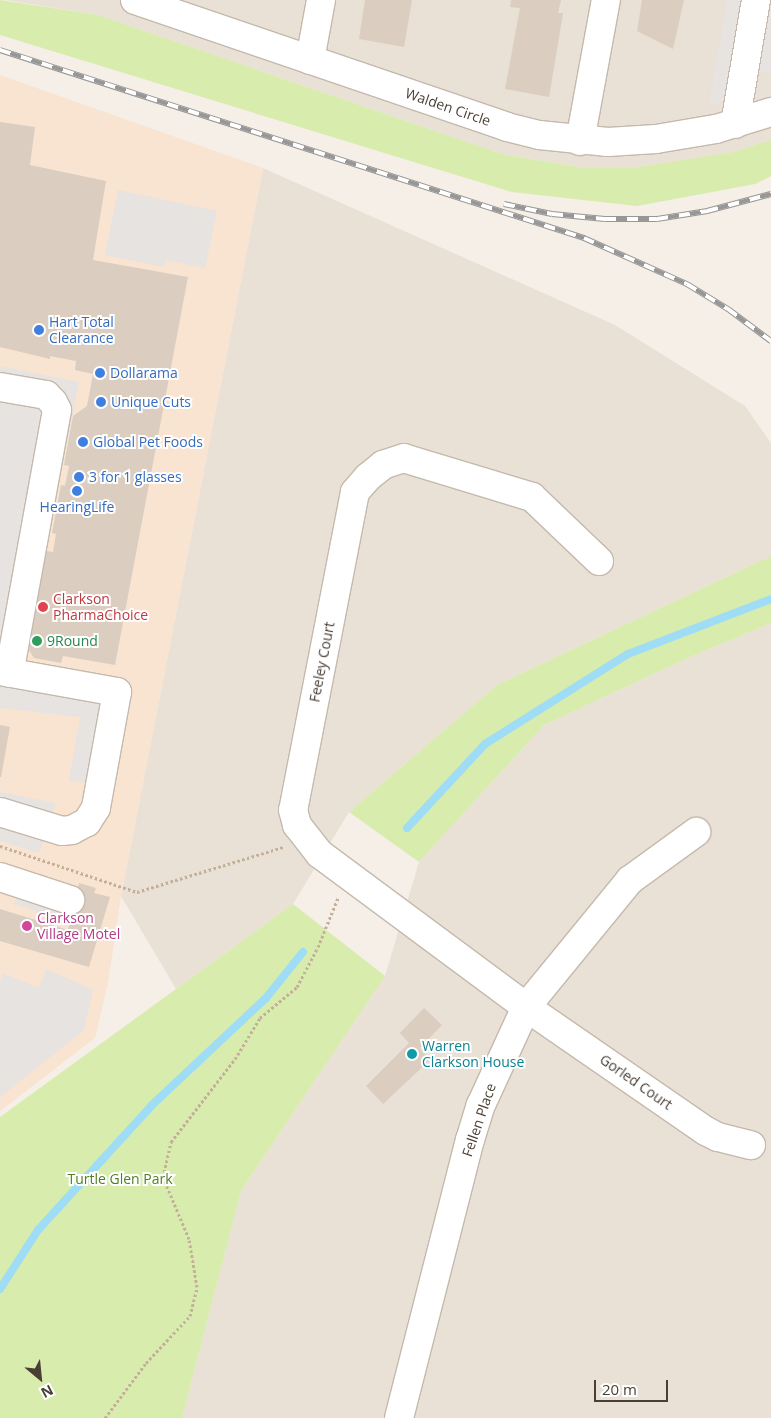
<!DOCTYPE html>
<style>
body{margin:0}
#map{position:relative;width:771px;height:1418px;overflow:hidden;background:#f5efe7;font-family:"Open Sans",sans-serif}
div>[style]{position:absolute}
.residential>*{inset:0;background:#e9e1d5}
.commercial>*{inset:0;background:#f8e4d1}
.green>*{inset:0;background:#d7ecad}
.parking>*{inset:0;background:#e6e3e0}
.stream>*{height:8px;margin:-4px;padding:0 4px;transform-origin:4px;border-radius:4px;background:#9fdcf6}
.building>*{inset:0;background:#dbcdbf}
.path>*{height:3px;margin-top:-1.5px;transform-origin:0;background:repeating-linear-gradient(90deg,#c4b099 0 2.5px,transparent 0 5px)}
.roads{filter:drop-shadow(1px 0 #c4b9ac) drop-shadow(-1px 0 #c4b9ac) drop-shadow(0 1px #c4b9ac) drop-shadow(0 -1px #c4b9ac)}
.minor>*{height:28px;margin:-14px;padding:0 14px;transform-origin:14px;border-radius:14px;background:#fff}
.rail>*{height:5.5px;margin-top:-2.75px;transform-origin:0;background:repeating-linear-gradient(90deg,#fff 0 11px,#979797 0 22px);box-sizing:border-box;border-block:1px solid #979797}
.dots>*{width:14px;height:14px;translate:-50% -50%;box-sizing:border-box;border:2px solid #fff;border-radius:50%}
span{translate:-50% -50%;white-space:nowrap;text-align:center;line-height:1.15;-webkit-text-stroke:4px #fff;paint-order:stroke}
.street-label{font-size:14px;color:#493f35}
.shop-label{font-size:14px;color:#366cbe}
.left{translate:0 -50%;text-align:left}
.health-label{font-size:14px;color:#be3a42}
.leisure-label{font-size:14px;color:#27864d}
.hotel-label{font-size:14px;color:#b23c85}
.culture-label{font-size:14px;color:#0d838f}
.park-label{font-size:14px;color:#518023}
.north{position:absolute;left:15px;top:1353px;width:50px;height:50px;-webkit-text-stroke:4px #fff;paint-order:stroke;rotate:152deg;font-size:14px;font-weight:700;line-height:20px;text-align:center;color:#493f35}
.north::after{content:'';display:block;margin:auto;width:18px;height:22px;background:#493f35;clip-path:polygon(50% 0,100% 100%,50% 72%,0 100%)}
.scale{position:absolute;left:594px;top:1380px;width:74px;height:22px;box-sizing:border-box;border:2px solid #493f35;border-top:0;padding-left:6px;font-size:15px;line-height:18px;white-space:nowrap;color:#493f35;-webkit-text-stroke:4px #fff;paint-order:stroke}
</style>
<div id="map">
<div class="residential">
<i style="clip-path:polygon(5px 0,771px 0,771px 140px,733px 152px,631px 168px,585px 168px,502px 154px,98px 15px)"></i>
<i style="clip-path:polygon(263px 168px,615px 325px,745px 406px,771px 443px,771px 556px,497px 685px,349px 812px,293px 904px,176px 989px,121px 896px)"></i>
<i style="clip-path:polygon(771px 623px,771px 1418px,182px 1418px,241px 1191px,385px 976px,419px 862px,544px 725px,690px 657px)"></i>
</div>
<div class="commercial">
<i style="clip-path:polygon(0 75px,263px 168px,121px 896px,108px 983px,95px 1038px,0 1111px)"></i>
</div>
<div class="green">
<i style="clip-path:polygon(0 0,98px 15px,502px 154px,585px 168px,631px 168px,733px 152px,771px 140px,771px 176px,755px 184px,637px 206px,512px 192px,0 35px)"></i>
<i style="clip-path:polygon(771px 556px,771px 623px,690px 657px,544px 725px,419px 862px,349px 812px,497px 685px)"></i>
<i style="clip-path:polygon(293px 904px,385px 976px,241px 1191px,182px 1418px,0 1418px,0 1117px)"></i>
</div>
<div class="parking">
<i style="clip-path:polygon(727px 0,771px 0,771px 72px,760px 72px,730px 100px,709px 105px)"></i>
<i style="clip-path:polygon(118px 190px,217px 211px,205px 268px,166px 260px,164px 267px,105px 255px)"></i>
<i style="clip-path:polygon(0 366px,79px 382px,23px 667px,109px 684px,91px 783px,69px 781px,80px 717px,0 708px)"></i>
<i style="clip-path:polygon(0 792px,56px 803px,39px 853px,0 841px)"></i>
<i style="clip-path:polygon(20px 886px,67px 887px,58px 918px,14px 904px)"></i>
<i style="clip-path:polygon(46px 969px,93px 990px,84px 1030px,0 1097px,0 982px,3px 973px,39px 988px)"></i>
</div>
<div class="stream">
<i style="left:407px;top:828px;width:115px;rotate:-47.1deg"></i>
<i style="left:485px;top:744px;width:169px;rotate:-32.2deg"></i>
<i style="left:628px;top:654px;width:153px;rotate:-21deg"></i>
<i style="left:0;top:1289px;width:70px;rotate:-57.2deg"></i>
<i style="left:38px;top:1230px;width:169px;rotate:-47.6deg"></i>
<i style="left:152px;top:1105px;width:156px;rotate:-43.2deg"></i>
<i style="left:266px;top:998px;width:59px;rotate:-51.2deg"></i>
</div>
<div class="building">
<i style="clip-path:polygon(365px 0,412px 0,404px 47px,359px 39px)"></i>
<i style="clip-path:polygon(511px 0,561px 0,558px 13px,563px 13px,549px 97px,505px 89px,520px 8px,510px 7px)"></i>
<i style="clip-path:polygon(642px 0,684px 0,673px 49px,637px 31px)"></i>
<i style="clip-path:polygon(0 122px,35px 127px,30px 165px,106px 181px,93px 260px,188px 277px,115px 665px,63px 656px,61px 663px,34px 658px,29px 650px,46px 551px,53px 552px,56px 534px,52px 533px,61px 485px,65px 486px,69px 466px,64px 465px,73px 416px,87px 406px,93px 374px,75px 370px,76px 361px,50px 356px,50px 359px,0 347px)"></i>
<i style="clip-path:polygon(0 725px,10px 727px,1px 777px,0 777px)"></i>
<i style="clip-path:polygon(79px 883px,96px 888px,94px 893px,110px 897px,89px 967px,0 941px,0 909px,68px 930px)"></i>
<i style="clip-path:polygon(424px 1008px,442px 1025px,420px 1048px,430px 1060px,383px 1104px,366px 1086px,409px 1043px,400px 1033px)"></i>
</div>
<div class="path">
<i style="left:0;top:846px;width:145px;rotate:18.6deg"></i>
<i style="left:137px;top:892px;width:153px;rotate:-17.1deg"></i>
<i style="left:105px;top:1418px;width:69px;rotate:-53.3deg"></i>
<i style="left:146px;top:1363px;width:64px;rotate:-46.9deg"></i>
<i style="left:190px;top:1316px;width:30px;rotate:-76deg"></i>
<i style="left:197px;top:1287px;width:49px;rotate:-99.5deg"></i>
<i style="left:189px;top:1239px;width:67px;rotate:-112.8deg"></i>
<i style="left:163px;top:1177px;width:36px;rotate:-77deg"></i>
<i style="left:171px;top:1142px;width:105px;rotate:-52.4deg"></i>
<i style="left:235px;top:1059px;width:48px;rotate:-58.6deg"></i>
<i style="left:260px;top:1018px;width:48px;rotate:-40deg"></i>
<i style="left:297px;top:987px;width:45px;rotate:-62.3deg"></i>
<i style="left:318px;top:947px;width:53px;rotate:-67.8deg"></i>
</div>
<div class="roads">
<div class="minor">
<i style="left:135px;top:0;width:393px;rotate:18.8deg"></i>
<i style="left:507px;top:127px;width:33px;rotate:14deg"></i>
<i style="left:539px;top:135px;width:69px;rotate:5.8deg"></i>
<i style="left:608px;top:142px;width:48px;rotate:-3.6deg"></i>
<i style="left:656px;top:139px;width:61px;rotate:-9.5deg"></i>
<i style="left:716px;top:129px;width:58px;rotate:-17.2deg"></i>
<i style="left:310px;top:60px;width:61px;rotate:-79.6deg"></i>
<i style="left:735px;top:124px;width:126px;rotate:-80.4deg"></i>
<i style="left:580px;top:141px;width:143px;rotate:-79.6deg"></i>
<i style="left:0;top:387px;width:47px;rotate:9.9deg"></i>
<i style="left:46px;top:395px;width:10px;rotate:45deg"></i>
<i style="left:53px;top:402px;width:9px;rotate:63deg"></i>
<i style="left:57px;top:410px;width:267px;rotate:100.3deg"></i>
<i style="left:599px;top:561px;width:93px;rotate:-136.3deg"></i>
<i style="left:532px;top:497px;width:134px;rotate:-163.1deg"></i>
<i style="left:404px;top:458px;width:22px;rotate:162deg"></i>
<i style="left:383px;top:465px;width:19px;rotate:141deg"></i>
<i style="left:368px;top:477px;width:20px;rotate:131deg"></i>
<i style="left:355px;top:492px;width:324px;rotate:101deg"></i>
<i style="left:293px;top:810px;width:16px;rotate:75deg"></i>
<i style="left:297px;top:825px;width:37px;rotate:52deg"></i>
<i style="left:320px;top:854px;width:257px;rotate:36.6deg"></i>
<i style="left:526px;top:1007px;width:219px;rotate:34.6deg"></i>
<i style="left:706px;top:1131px;width:13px;rotate:27deg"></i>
<i style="left:718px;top:1137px;width:34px;rotate:14deg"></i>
<i style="left:0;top:671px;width:119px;rotate:10.2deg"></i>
<i style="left:117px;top:692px;width:118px;rotate:100.3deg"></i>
<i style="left:96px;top:808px;width:17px;rotate:123deg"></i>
<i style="left:87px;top:822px;width:17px;rotate:152deg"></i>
<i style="left:72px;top:830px;width:10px;rotate:174deg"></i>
<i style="left:62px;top:831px;width:65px;rotate:-163deg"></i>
<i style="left:0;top:877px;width:74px;rotate:18.2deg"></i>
<i style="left:399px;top:1418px;width:287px;rotate:-75.7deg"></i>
<i style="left:470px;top:1140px;width:37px;rotate:-73deg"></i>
<i style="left:481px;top:1105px;width:108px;rotate:-65.3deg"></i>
<i style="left:526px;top:1007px;width:164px;rotate:-50.7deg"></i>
<i style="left:630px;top:880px;width:82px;rotate:-36deg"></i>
</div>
</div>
<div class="rail">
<i style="left:0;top:50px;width:614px;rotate:17.84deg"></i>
<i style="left:584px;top:238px;width:113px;rotate:24.1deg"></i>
<i style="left:687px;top:284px;width:48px;rotate:31.4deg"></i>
<i style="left:728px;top:309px;width:54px;rotate:36.7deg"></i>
<i style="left:504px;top:204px;width:49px;rotate:11.8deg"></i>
<i style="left:552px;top:214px;width:53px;rotate:5.4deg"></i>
<i style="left:605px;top:219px;width:52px"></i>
<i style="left:657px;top:219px;width:51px;rotate:-9.1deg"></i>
<i style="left:707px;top:211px;width:66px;rotate:-14.9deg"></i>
</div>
<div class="dots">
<i style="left:39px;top:330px;background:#3f7fe0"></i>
<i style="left:100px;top:373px;background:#3f7fe0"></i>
<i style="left:101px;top:402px;background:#3f7fe0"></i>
<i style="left:83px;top:442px;background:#3f7fe0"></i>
<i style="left:79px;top:477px;background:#3f7fe0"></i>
<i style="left:77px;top:491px;background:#3f7fe0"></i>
<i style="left:43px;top:607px;background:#e0444e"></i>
<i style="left:37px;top:641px;background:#2e9e5b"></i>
<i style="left:27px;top:926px;background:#d1479c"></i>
<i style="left:412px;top:1054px;background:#0f9aa8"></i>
</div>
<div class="street-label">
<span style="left:448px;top:107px;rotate:19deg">Walden Circle</span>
<span style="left:322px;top:662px;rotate:-79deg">Feeley Court</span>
<span style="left:636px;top:1082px;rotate:35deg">Gorled Court</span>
<span style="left:479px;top:1120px;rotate:-71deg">Fellen Place</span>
</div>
<div class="shop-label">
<span class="left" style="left:49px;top:330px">Hart Total<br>Clearance</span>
<span class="left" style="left:110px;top:373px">Dollarama</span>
<span class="left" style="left:111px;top:402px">Unique Cuts</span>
<span class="left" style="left:93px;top:442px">Global Pet Foods</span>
<span class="left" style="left:89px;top:477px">3 for 1 glasses</span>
<span style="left:77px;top:507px">HearingLife</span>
</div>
<div class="health-label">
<span class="left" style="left:53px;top:607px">Clarkson<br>PharmaChoice</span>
</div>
<div class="leisure-label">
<span class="left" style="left:47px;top:641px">9Round</span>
</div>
<div class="hotel-label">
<span class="left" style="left:37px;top:926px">Clarkson<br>Village Motel</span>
</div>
<div class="culture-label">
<span class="left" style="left:422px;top:1054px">Warren<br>Clarkson House</span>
</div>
<div class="park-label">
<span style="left:120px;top:1179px">Turtle Glen Park</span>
</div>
<div class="north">N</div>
<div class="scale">20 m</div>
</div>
